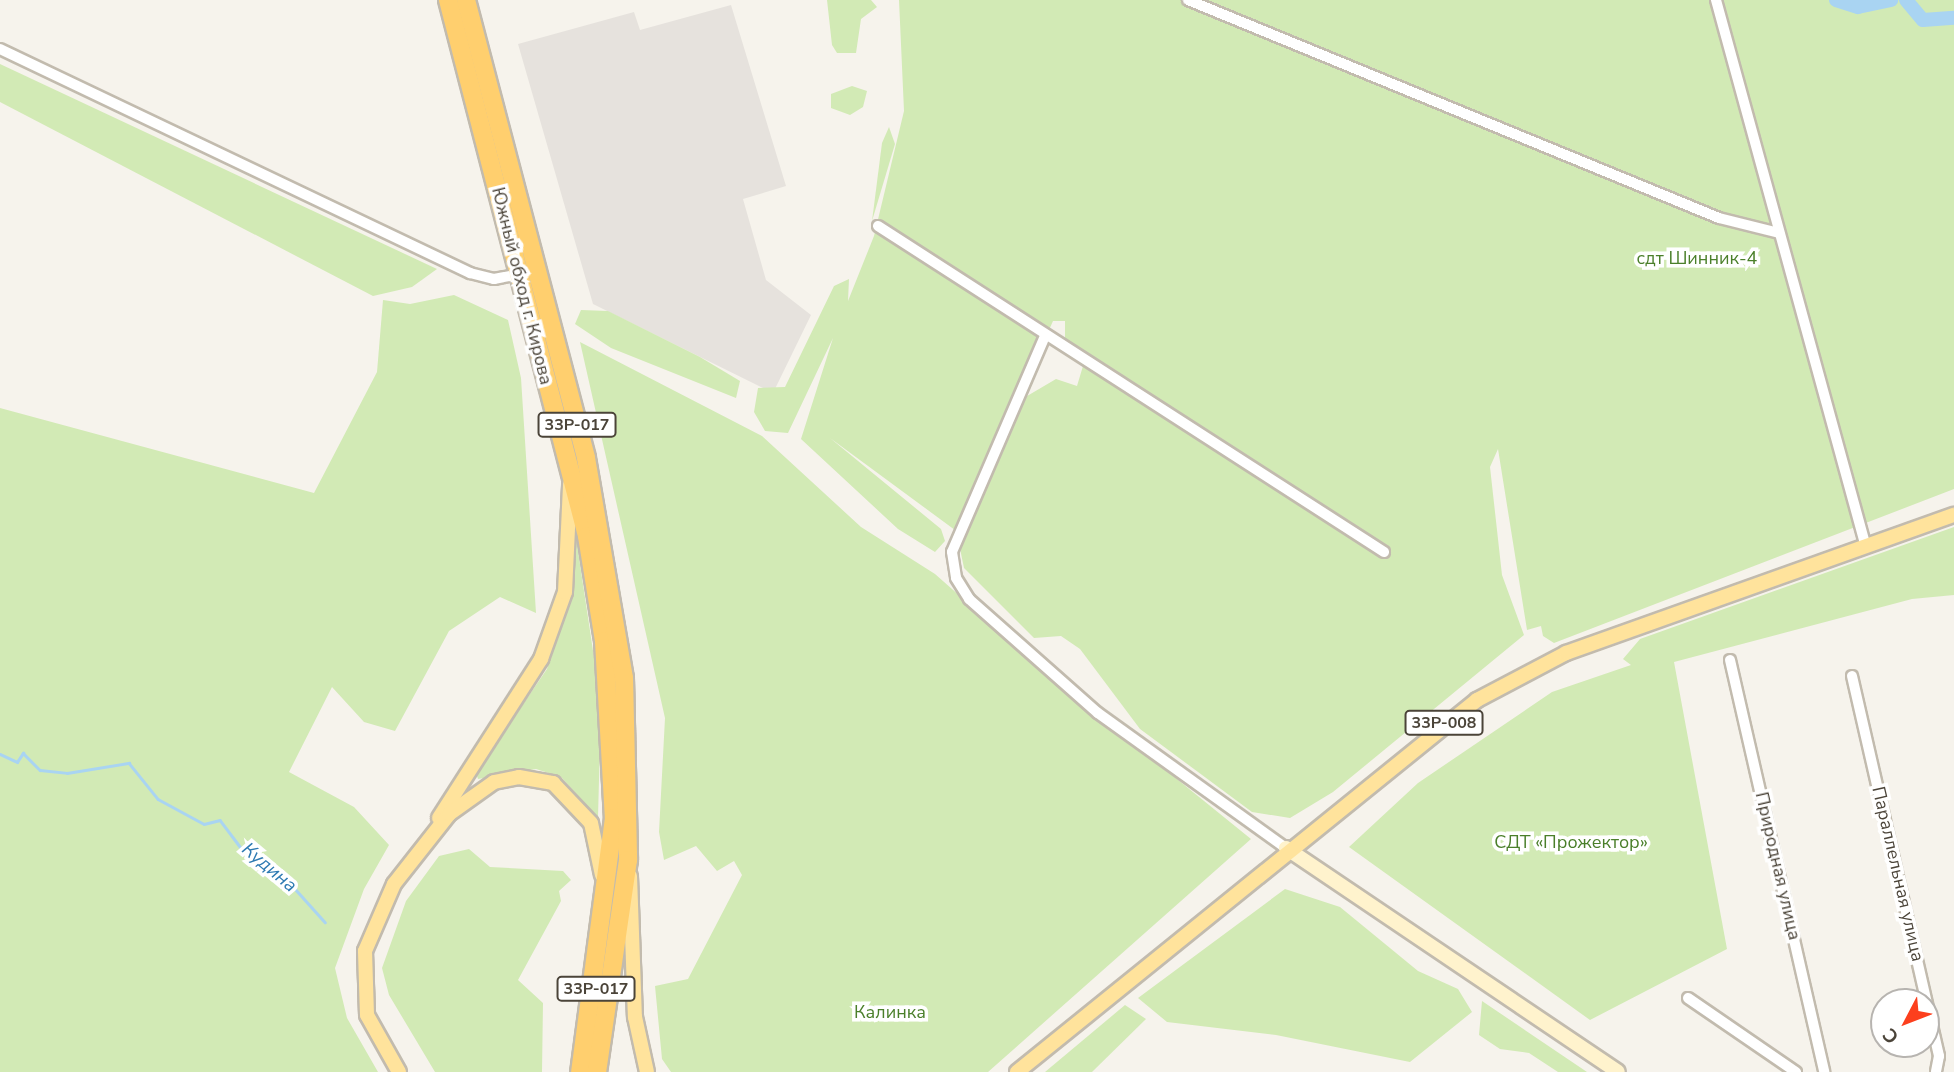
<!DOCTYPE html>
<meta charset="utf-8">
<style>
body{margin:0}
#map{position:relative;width:1954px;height:1072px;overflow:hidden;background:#f6f3ec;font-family:"Nunito Sans",sans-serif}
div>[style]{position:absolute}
.industrial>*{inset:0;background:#e6e2dd}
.green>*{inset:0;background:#d2eab5}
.stream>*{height:2.5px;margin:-1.25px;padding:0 1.25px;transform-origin:1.25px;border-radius:1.25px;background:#a9d4f2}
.river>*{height:14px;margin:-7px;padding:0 7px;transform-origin:7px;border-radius:7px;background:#a9d4f2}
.roads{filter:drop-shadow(2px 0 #c2bbae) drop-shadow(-2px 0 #c2bbae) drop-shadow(0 2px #c2bbae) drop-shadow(0 -2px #c2bbae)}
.street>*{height:10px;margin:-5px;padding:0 5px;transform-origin:5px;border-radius:5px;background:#fff}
.secondary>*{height:14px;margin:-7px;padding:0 7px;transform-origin:7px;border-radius:7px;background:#fff3cd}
.primary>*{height:14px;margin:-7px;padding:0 7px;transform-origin:7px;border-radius:7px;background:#ffe39c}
.highway>*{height:18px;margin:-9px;padding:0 9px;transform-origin:9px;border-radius:9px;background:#ffcf6e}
span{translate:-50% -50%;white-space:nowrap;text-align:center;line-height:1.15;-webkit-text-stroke:7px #fff;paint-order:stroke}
.shield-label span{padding:2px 5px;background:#fff;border:2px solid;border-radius:5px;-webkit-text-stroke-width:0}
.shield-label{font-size:16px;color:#4b4439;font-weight:700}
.park-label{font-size:18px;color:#4a7f2a}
.street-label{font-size:18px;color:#4b4439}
.water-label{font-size:19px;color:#2e7ab2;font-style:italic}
.north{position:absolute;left:1870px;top:988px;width:70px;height:70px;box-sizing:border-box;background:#fff;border:2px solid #b7b4b0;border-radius:50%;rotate:228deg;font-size:19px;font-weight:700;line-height:28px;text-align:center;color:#4b4439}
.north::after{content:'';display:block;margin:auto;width:24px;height:32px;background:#fc3f1d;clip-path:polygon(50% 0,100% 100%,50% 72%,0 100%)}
</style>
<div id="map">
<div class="industrial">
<i style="clip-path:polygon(731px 5px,786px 186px,743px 199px,766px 280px,811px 315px,773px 393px,593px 304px,518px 44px,634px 12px,640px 30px)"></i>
</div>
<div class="green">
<i style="clip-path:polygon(827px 0,871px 0,877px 7px,861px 19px,856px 53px,837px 53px,832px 45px)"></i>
<i style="clip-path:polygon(899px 0,1954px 0,1954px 489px,1554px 643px,1543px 636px,1541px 626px,1527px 630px,1498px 449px,1490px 467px,1502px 575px,1524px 635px,1333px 792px,1290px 818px,1252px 812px,1140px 729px,1080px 649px,1061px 636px,1034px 638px,964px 568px,959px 544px,1022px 399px,1056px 379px,1077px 386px,1086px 356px,1065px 340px,1065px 321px,1053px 321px,959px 533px,830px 438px,941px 529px,945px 541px,935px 552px,898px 529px,801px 439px,833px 338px,788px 433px,765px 431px,754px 412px,758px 388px,785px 387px,834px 286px,849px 279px,848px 301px,874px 236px,904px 111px)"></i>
<i style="clip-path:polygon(0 64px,437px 269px,412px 287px,373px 296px,0 102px)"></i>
<i style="clip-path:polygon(852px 86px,867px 91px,863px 107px,850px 115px,831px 108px,831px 94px)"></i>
<i style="clip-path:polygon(889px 127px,895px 144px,872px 221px,882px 143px)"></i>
<i style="clip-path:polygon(454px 295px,508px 320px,521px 378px,536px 613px,500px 597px,449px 631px,395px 731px,364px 722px,332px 687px,289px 772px,354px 807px,389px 845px,364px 889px,335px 968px,347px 1018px,378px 1072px,0 1072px,0 408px,314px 493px,377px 372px,383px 300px,410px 304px)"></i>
<i style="clip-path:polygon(581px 310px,608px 311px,700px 357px,740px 381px,736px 398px,611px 348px,575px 324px)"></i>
<i style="clip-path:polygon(580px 342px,762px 436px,861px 527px,935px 574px,1062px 686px,1251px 839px,988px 1072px,671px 1072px,662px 1059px,655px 986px,688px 979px,742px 875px,734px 861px,717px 871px,696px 846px,664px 860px,659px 832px,665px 718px)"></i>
<i style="clip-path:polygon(1954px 527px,1954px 595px,1912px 599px,1674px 662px,1727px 949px,1590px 1020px,1349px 847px,1418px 783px,1552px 692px,1631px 665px,1623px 659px,1640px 639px)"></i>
<i style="clip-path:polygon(575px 531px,601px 704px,598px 818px,561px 777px,536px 769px,478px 779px,476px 773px,547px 669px,574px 577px)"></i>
<i style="clip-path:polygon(469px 849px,490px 867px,563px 871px,571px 880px,559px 891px,561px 901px,518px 980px,543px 1003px,542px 1072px,435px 1072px,389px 995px,382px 968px,406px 901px,439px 856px)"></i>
<i style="clip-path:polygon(1285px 889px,1340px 907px,1418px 971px,1458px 989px,1472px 1012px,1410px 1062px,1276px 1035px,1167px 1022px,1138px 998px)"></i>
<i style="clip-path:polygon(1482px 1001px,1587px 1072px,1558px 1072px,1529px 1053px,1500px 1049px,1479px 1035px)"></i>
<i style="clip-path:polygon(1125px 1005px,1146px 1019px,1092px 1072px,1045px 1072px)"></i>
</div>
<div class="stream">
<i style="left:0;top:754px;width:19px;rotate:25deg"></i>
<i style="left:17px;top:762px;width:11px;rotate:-56deg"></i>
<i style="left:23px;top:753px;width:24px;rotate:45deg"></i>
<i style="left:40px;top:770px;width:27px;rotate:6deg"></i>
<i style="left:67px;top:773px;width:63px;rotate:-9.2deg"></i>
<i style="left:129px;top:763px;width:46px;rotate:51.1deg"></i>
<i style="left:158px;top:799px;width:52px;rotate:28.5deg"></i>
<i style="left:204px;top:824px;width:16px;rotate:-14deg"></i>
<i style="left:220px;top:820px;width:40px;rotate:53deg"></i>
<i style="left:244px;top:852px;width:43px;rotate:29.6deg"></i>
<i style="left:281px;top:873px;width:66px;rotate:48.1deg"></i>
</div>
<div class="river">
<i style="left:1836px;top:0;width:23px;rotate:18deg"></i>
<i style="left:1858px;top:7px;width:34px;rotate:-12deg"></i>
<i style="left:1906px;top:0;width:26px;rotate:50deg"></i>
<i style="left:1923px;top:20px;width:31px;rotate:-4deg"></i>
</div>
<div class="roads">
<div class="street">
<i style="left:1188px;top:0;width:574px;rotate:22.32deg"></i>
<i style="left:1719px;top:218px;width:62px;rotate:14deg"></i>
<i style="left:1716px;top:0;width:567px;rotate:74.67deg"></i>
<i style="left:0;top:49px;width:521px;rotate:25.48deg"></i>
<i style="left:470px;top:273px;width:25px;rotate:14deg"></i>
<i style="left:494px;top:279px;width:26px;rotate:-11deg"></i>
<i style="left:878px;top:226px;width:602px;rotate:32.79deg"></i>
<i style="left:1045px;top:336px;width:235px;rotate:113.3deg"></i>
<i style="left:952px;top:552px;width:26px;rotate:81deg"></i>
<i style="left:956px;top:578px;width:25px;rotate:58deg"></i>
<i style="left:969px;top:599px;width:172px;rotate:41.5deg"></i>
<i style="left:1098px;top:713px;width:231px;rotate:35.7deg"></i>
<i style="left:1730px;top:660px;width:423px;rotate:77.1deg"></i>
<i style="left:1852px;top:676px;width:390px;rotate:77.1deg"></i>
<i style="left:1939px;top:1056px;width:16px;rotate:101deg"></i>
<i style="left:1688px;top:998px;width:131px;rotate:34.4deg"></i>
</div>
<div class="secondary">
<i style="left:1286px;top:848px;width:400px;rotate:34deg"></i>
</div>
<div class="primary">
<i style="left:439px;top:818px;width:189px;rotate:-57.3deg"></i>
<i style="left:541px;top:659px;width:71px;rotate:-70.3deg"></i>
<i style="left:565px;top:592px;width:108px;rotate:-87.3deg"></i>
<i style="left:630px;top:876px;width:141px;rotate:88deg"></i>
<i style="left:635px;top:1017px;width:56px;rotate:77.7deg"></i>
<i style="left:399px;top:1072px;width:65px;rotate:-119.3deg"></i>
<i style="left:367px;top:1015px;width:64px;rotate:-91.8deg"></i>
<i style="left:365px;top:951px;width:73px;rotate:-66.6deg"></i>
<i style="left:394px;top:884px;width:89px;rotate:-51.8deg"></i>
<i style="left:449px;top:814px;width:55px;rotate:-35.4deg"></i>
<i style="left:494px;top:782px;width:25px;rotate:-11deg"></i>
<i style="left:519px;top:777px;width:35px;rotate:10deg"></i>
<i style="left:553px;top:783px;width:55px;rotate:46.5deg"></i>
<i style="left:591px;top:823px;width:53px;rotate:78.1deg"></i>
<i style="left:1017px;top:1072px;width:592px;rotate:-38.96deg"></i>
<i style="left:1477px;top:700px;width:101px;rotate:-27.8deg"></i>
<i style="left:1566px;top:653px;width:412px;rotate:-19.6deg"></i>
</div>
<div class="highway">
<i style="left:448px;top:0;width:554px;rotate:75.46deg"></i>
<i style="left:587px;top:536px;width:106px;rotate:80.8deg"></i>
<i style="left:604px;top:641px;width:177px;rotate:86.8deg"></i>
<i style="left:614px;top:818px;width:256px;rotate:97.6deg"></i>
<i style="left:466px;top:0;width:473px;rotate:75.3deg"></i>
<i style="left:586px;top:458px;width:223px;rotate:80.2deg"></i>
<i style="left:624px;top:678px;width:182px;rotate:88.7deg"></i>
<i style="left:628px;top:860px;width:214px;rotate:98.3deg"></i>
</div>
</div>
<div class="shield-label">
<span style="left:577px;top:425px">33Р-017</span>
<span style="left:1444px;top:723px">33Р-008</span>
<span style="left:596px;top:989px">33Р-017</span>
</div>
<div class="park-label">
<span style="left:1697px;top:258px">сдт Шинник-4</span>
<span style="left:1571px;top:842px">СДТ «Прожектор»</span>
<span style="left:890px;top:1012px">Калинка</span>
</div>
<div class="street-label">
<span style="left:522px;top:286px;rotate:76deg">Южный обход г. Кирова</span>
<span style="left:1778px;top:866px;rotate:77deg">Природная улица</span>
<span style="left:1898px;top:874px;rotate:77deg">Параллельная улица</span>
</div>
<div class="water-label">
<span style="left:269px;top:868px;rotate:40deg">Кудина</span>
</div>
<div class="north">С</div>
</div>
